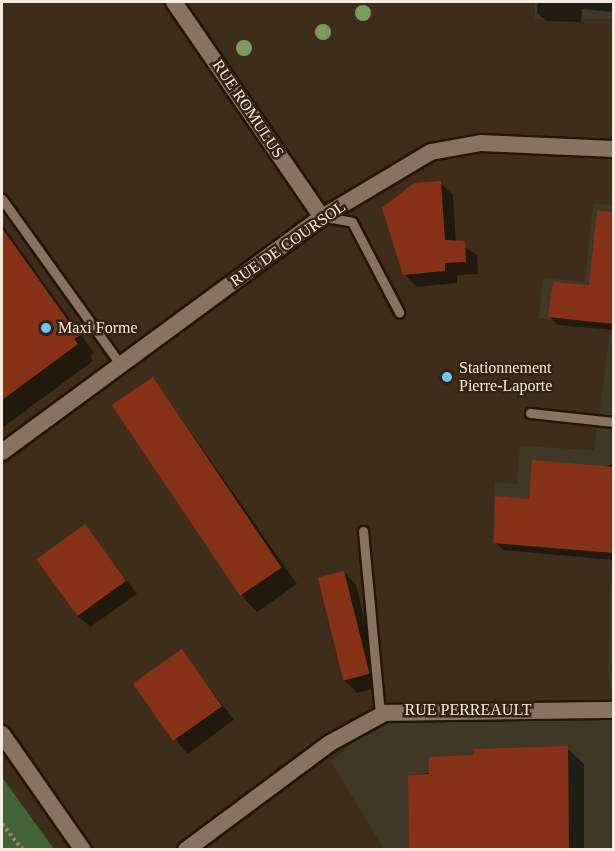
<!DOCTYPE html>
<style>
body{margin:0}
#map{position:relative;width:615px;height:851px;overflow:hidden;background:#3f2d1b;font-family:Georgia,serif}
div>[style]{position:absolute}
.commercial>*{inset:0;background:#413727;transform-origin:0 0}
.green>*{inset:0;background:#436336}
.shadow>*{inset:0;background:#0007;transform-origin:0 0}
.building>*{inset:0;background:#873216;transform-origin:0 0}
.path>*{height:4px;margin-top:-2px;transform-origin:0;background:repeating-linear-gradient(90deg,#948576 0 3px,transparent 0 6px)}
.roads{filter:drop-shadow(2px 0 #251504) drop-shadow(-2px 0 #251504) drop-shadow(0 2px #251504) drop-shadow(0 -2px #251504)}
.service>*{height:9px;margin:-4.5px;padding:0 4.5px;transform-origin:4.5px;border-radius:4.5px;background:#87735f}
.minor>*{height:16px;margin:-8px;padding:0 8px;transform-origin:8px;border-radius:8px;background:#87735f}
.trees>*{width:16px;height:16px;margin:-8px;border-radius:50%;background:#7c9c5b}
.dots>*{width:16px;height:16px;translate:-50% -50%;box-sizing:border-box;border:3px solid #342312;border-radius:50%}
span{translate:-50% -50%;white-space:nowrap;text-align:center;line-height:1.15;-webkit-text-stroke:5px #342312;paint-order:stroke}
.street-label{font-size:16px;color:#f6ebe0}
.poi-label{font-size:16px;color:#f6ebe0}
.left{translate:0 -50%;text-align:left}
.frame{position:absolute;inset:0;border:3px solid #f6ebe0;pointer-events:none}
</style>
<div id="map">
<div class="commercial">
<i style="left:535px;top:2px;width:78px;height:17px"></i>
<i style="clip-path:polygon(593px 204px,613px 205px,613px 702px,608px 669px,612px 555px,492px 544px,495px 482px,517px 484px,520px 446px,594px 450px,611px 326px,539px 318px,543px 278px,585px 282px)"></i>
<i style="clip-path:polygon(613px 710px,613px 849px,384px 849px,331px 762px,385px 713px)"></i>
</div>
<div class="green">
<i style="clip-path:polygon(2px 777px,53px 848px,53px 849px,2px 849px)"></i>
</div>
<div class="shadow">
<i style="clip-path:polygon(538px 2px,614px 2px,614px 12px,582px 9px,581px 22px,546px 21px,537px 13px)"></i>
<i style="clip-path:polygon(440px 183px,453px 195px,456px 242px,477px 255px,478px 274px,457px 275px,457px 283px,417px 287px,404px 274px)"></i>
<i style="clip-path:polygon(614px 214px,614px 330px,558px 325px,550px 317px,590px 287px)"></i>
<i style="clip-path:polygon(2px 224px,94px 353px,90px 356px,93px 361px,2px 428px)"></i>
<i style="clip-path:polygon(153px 378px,297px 584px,257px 612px,241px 595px)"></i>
<i style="clip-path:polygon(614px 463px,614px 560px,503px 550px,495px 542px,530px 501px)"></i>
<i style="clip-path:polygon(85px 526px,137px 594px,90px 627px,77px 615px)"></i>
<i style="clip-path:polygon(344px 572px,356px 585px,381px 687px,357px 693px,344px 680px)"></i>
<i style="left:182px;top:651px;width:86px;height:58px;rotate:53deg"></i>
<i style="clip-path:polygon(567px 748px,584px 764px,584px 850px,411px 850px,410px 776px)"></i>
</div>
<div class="building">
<i style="clip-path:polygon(441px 181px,445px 240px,465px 241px,466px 262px,445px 263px,445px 271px,403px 275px,382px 208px,414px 183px)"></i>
<i style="clip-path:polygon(597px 211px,614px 212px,614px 324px,548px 317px,553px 282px,589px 285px)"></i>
<i style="clip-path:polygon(2px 228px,79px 336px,74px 339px,78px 344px,2px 400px)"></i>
<i style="left:153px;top:377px;width:230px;height:50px;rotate:56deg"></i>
<i style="clip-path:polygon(532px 460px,614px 467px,614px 553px,494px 543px,495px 496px,529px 499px)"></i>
<i style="left:85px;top:524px;width:70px;height:60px;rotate:54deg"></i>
<i style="left:344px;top:571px;width:106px;height:27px;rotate:76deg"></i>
<i style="left:182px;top:649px;width:70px;height:60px;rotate:55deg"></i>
<i style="clip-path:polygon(568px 746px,569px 849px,409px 849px,408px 775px,429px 774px,429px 757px,474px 755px,474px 749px)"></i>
</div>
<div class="path">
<i style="left:2px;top:824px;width:33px;rotate:51deg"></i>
</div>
<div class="roads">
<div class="service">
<i style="left:2px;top:199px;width:204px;rotate:54.4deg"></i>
<i style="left:325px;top:217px;width:27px;rotate:10deg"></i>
<i style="left:352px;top:222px;width:102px;rotate:62.4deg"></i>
<i style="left:530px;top:413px;width:84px;rotate:6.1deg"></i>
<i style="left:363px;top:531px;width:184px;rotate:84.7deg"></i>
</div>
<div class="minor">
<i style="left:174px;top:2px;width:261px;rotate:55.5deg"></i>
<i style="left:2px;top:452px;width:397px;rotate:-36.3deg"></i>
<i style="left:322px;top:217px;width:127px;rotate:-30.8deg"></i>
<i style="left:431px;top:152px;width:51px;rotate:-10.2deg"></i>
<i style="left:481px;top:143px;width:133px;rotate:2.6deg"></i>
<i style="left:2px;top:734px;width:141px;rotate:55.1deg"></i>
<i style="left:186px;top:850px;width:179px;rotate:-36.6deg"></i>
<i style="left:330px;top:743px;width:63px;rotate:-28.6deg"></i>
<i style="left:385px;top:713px;width:229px;rotate:-0.8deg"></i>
</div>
</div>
<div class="trees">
<i style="left:363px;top:13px"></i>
<i style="left:323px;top:32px"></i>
<i style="left:244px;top:48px"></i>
</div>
<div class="dots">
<i style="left:46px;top:328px;background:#72c1f5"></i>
<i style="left:447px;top:377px;background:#72c1f5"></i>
</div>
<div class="street-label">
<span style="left:248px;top:109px;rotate:56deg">RUE ROMULUS</span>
<span style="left:288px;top:244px;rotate:-35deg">RUE DE COURSOL</span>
<span style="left:468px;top:710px">RUE PERREAULT</span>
</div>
<div class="poi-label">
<span class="left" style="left:58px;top:328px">Maxi Forme</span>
<span class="left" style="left:459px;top:377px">Stationnement<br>Pierre-Laporte</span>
</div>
<div class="frame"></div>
</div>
